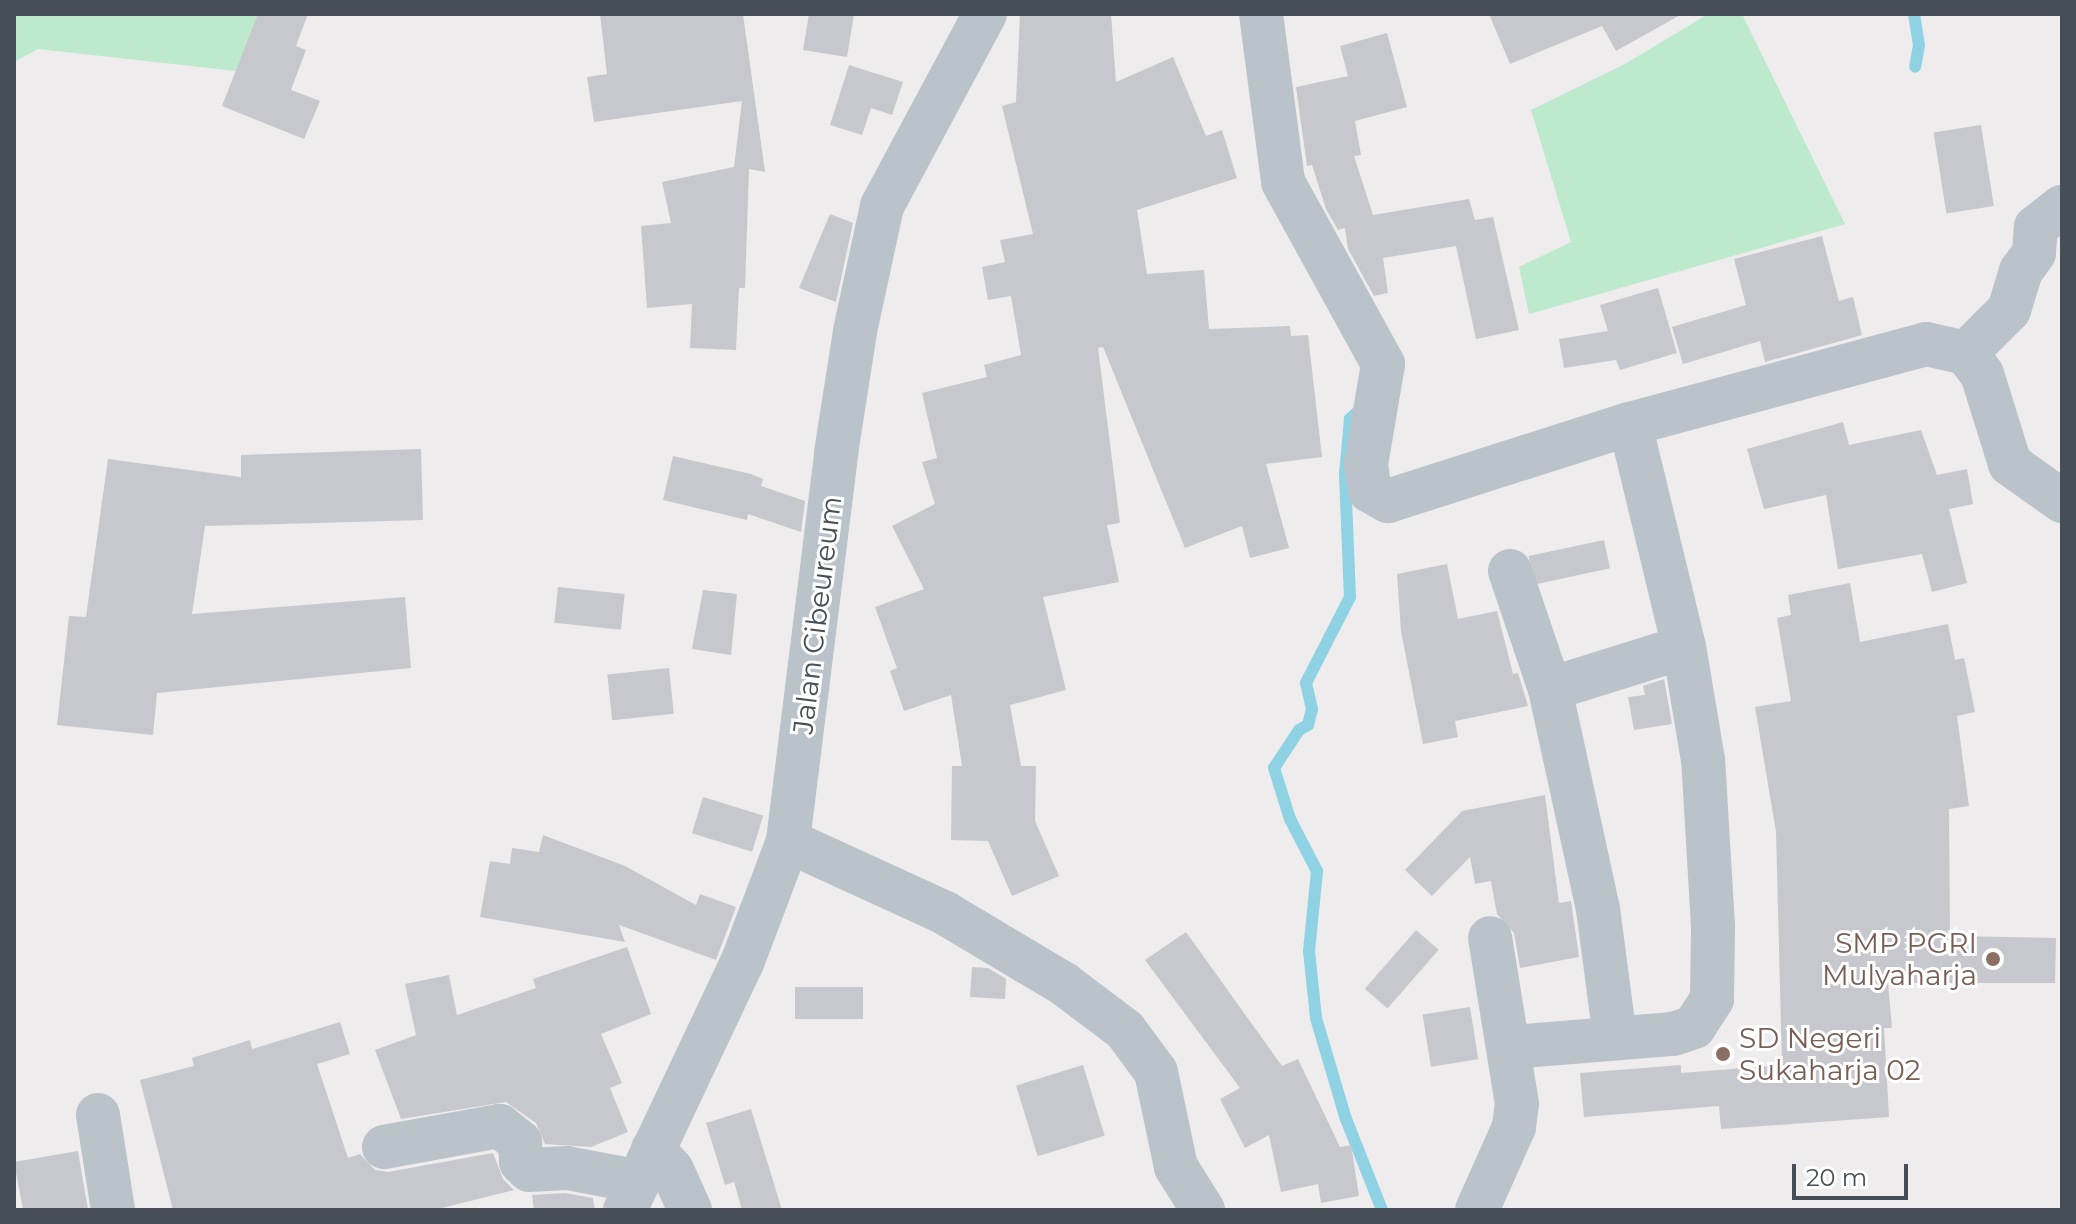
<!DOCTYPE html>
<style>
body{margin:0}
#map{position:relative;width:2076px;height:1224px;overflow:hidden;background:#eeecec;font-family:Montserrat,sans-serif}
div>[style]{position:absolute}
.green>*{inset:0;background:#bde9cd}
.stream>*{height:12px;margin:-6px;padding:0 6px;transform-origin:6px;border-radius:6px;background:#8ed2e3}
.building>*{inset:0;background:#c7c8ce;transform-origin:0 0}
.minor>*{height:44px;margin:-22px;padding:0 22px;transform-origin:22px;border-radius:22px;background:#bbc3ca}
.dots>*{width:22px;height:22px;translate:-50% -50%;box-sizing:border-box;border:4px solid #fff;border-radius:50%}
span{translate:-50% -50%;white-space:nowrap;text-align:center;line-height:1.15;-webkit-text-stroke:6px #fff;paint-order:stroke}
.street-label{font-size:28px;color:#464f57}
.education-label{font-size:28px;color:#785e54}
.right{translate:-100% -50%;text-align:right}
.left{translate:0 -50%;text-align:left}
.frame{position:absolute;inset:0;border:16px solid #464f57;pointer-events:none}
.scale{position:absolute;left:1792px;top:1164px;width:116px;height:36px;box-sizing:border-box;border:4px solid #464f57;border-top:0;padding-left:10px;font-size:24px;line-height:28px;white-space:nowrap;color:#464f57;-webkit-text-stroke:6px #fff;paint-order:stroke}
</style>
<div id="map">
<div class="green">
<i style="clip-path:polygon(14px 14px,281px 14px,262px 74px,38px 49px,14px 62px)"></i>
<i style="clip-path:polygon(1708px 14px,1742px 14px,1845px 224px,1529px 314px,1519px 267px,1571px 242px,1531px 110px,1625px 64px)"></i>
</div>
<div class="stream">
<i style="left:1914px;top:14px;width:31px;rotate:81deg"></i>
<i style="left:1919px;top:45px;width:22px;rotate:100deg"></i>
<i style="left:1361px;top:409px;width:15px;rotate:138deg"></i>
<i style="left:1350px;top:419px;width:55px;rotate:95.2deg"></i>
<i style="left:1345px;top:474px;width:123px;rotate:87.7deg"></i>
<i style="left:1350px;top:597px;width:97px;rotate:117.1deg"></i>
<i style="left:1306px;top:683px;width:27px;rotate:77deg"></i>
<i style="left:1312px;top:709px;width:16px;rotate:104deg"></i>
<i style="left:1308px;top:725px;width:10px;rotate:151deg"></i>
<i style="left:1299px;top:730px;width:45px;rotate:123.3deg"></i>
<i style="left:1274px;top:768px;width:53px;rotate:72.6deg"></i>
<i style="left:1290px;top:819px;width:59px;rotate:62.6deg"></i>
<i style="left:1317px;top:871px;width:80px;rotate:95.7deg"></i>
<i style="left:1309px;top:951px;width:67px;rotate:84deg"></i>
<i style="left:1316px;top:1018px;width:105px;rotate:73.5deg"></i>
<i style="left:1346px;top:1119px;width:98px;rotate:68.4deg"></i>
</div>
<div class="building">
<i style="clip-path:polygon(258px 14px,308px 14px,296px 46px,306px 50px,291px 90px,320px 101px,304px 139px,222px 106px)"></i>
<i style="clip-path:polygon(600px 14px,743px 14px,765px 172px,749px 169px,745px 288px,739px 288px,736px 350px,690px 348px,692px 304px,647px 308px,641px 226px,671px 223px,662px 182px,734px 167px,742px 101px,594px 122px,587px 77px,607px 74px)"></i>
<i style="clip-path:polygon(809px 14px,854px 14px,847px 57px,803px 50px)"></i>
<i style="clip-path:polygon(1020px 14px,1111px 14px,1116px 82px,1173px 57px,1206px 136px,1222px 130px,1237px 178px,1137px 210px,1147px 274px,1204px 270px,1209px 329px,1290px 326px,1291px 336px,1308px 335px,1322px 457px,1266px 464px,1289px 548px,1250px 558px,1242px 526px,1185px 548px,1103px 347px,1098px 348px,1120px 523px,1107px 525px,1119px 582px,1043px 597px,1066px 690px,1010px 705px,1021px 766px,1036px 766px,1035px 821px,1059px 876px,1012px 896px,988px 841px,951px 840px,952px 766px,962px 766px,951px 695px,904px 711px,890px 671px,897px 668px,875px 607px,924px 589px,892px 526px,935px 504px,922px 462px,937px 458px,922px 393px,987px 377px,984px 365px,1021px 355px,1011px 296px,988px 300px,982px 267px,1005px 262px,1000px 240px,1033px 234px,1002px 106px,1016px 102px)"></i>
<i style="clip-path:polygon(1489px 14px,1682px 14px,1616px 51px,1602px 26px,1510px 64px)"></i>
<i style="clip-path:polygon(1387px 33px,1407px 107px,1355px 121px,1361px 155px,1354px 156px,1373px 215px,1469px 199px,1475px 220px,1493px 217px,1519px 330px,1476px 339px,1456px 246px,1383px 258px,1388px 293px,1374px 296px,1348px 249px,1345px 228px,1338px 230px,1326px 209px,1312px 165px,1307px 166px,1296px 87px,1348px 76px,1340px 46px)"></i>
<i style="clip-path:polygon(849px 65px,903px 82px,892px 115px,871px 108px,862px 135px,830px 125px)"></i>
<i style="left:1981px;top:125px;width:82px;height:48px;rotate:81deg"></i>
<i style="clip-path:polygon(830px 214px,853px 223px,836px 302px,799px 288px)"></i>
<i style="clip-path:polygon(1822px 236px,1839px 301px,1853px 297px,1862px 335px,1765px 362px,1760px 341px,1683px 364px,1672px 327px,1746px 305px,1734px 259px)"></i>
<i style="clip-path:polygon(1658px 288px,1677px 353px,1620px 370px,1616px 360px,1564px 368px,1559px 339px,1608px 331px,1600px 305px)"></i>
<i style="clip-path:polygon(1843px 422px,1849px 445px,1921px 430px,1937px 475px,1967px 469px,1973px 504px,1949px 509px,1967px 583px,1932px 592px,1922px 554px,1838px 569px,1826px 495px,1764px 509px,1747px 449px)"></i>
<i style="clip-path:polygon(421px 449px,423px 520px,205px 526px,192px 614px,405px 597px,411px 668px,157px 693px,153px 735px,57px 725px,69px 616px,86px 617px,108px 459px,241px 477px,241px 455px)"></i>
<i style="clip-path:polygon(673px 456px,751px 474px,763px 479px,761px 486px,805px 501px,801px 532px,748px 514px,747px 520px,663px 500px)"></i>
<i style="left:1604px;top:540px;width:29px;height:77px;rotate:78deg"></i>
<i style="clip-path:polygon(1447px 564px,1458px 619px,1497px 611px,1513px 674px,1518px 673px,1528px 706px,1455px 721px,1458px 737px,1423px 744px,1401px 631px,1397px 574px)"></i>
<i style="clip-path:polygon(1850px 583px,1860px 642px,1948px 624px,1955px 660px,1964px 658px,1975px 712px,1957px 716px,1969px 806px,1949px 809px,1950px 936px,2056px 938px,2055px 983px,1888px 983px,1892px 1028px,1884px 1028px,1889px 1117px,1721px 1129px,1719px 1106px,1584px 1117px,1580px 1073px,1681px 1065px,1681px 1073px,1782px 1065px,1776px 832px,1755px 707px,1791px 701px,1777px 618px,1791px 615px,1788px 595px)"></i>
<i style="left:558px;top:587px;width:67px;height:36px;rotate:6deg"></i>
<i style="clip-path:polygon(703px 590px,737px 594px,731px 655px,692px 649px)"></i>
<i style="left:669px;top:668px;width:46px;height:62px;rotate:84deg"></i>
<i style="clip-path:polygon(1664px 679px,1672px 724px,1634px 730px,1628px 697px,1645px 695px,1643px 686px)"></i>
<i style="clip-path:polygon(1545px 795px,1559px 903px,1571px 901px,1579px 957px,1520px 968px,1514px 933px,1497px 914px,1491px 881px,1475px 884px,1470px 857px,1432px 896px,1405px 870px,1462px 811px)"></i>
<i style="left:703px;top:797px;width:63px;height:38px;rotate:17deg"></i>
<i style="clip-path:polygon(543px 835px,625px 866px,696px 905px,700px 894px,736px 907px,716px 960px,619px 925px,625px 942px,480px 917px,490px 861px,510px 864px,512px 848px,539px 852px)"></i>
<i style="left:1416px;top:930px;width:30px;height:78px;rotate:41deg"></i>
<i style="clip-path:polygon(1186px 932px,1282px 1066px,1298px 1059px,1340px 1147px,1351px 1145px,1359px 1196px,1321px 1203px,1318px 1184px,1281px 1192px,1269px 1135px,1245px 1148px,1220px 1099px,1240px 1088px,1145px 960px)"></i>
<i style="clip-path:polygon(627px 947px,651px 1014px,601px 1034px,622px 1083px,610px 1088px,628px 1132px,591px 1147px,545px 1144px,536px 1123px,506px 1102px,401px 1119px,375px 1050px,416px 1035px,405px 984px,449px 975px,457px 1015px,536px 988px,533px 979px)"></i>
<i style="clip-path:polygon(972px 967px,988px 968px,1006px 979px,1005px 999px,970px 997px)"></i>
<i style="left:863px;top:987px;width:32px;height:68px;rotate:90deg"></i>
<i style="left:1470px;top:1007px;width:53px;height:48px;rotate:81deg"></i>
<i style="clip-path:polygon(340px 1022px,350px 1054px,317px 1064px,348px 1158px,360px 1154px,375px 1170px,388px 1172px,493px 1153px,503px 1179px,514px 1190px,434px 1210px,173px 1210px,140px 1080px,194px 1066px,192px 1058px,250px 1040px,252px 1049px)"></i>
<i style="left:1083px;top:1065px;width:74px;height:70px;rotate:73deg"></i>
<i style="clip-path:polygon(751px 1109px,782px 1210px,742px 1210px,734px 1182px,725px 1185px,706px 1123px)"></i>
<i style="clip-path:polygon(78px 1151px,88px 1210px,23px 1210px,14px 1162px)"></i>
<i style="clip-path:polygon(565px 1193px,593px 1198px,595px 1210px,534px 1210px,532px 1195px)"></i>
</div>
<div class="minor">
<i style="left:1261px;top:14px;width:169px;rotate:82.5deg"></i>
<i style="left:1283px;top:182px;width:208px;rotate:61.2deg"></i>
<i style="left:1383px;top:364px;width:102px;rotate:99.6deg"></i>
<i style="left:1366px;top:465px;width:26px;rotate:81deg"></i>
<i style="left:1370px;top:491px;width:21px;rotate:29deg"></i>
<i style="left:1388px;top:501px;width:254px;rotate:-17.7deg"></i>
<i style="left:1630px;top:424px;width:307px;rotate:-15.1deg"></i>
<i style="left:1926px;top:344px;width:41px;rotate:12.7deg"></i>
<i style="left:1966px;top:353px;width:26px;rotate:53deg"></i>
<i style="left:1982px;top:374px;width:94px;rotate:72.7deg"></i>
<i style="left:2010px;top:464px;width:64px;rotate:35.4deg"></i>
<i style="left:1966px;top:353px;width:61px;rotate:-45deg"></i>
<i style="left:2009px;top:310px;width:41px;rotate:-72.9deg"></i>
<i style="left:2021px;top:271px;width:22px;rotate:-54deg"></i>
<i style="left:2034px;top:253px;width:26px;rotate:-86deg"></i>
<i style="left:2036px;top:227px;width:33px;rotate:-38deg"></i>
<i style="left:1510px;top:571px;width:125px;rotate:71.3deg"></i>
<i style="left:1550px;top:689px;width:225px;rotate:77.7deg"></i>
<i style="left:1598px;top:909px;width:130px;rotate:82.5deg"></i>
<i style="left:1550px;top:689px;width:140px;rotate:-17.4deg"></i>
<i style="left:788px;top:841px;width:173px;rotate:24.6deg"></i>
<i style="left:945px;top:913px;width:139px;rotate:30.8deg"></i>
<i style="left:1064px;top:984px;width:76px;rotate:37deg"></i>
<i style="left:1125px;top:1030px;width:52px;rotate:53.6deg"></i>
<i style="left:1156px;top:1072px;width:97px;rotate:78.1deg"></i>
<i style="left:1176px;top:1167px;width:51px;rotate:57.9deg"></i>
<i style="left:1511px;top:1047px;width:163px;rotate:-4.6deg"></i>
<i style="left:1673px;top:1034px;width:22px;rotate:-18deg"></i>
<i style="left:1694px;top:1027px;width:33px;rotate:-57deg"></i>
<i style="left:1712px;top:999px;width:73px;rotate:-89.2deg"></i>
<i style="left:1713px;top:926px;width:166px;rotate:-93.4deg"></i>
<i style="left:1703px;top:760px;width:115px;rotate:-99.5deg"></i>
<i style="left:1684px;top:647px;width:229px;rotate:-103.6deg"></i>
<i style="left:98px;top:1115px;width:96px;rotate:81deg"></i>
<i style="left:384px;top:1147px;width:118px;rotate:-10.3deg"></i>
<i style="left:500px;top:1126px;width:26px;rotate:39deg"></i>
<i style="left:520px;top:1142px;width:20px;rotate:87deg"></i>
<i style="left:521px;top:1162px;width:11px;rotate:45deg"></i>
<i style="left:529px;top:1170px;width:38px;rotate:-3deg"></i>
<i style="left:567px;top:1168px;width:70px;rotate:10.7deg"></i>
<i style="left:653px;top:1149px;width:28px;rotate:48deg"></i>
<i style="left:672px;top:1170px;width:44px;rotate:65.8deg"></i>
<i style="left:625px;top:1210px;width:273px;rotate:-64.7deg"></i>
<i style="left:742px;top:963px;width:130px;rotate:-69.3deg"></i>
<i style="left:788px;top:841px;width:391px;rotate:-82.9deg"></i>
<i style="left:836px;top:453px;width:123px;rotate:-81.1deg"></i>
<i style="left:855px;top:331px;width:128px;rotate:-77.8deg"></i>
<i style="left:882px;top:206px;width:218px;rotate:-61.8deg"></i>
<i style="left:1477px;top:1210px;width:91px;rotate:-66deg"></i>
<i style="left:1514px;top:1127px;width:23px;rotate:-83deg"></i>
<i style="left:1517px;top:1104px;width:168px;rotate:-99.2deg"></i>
</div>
<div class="dots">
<i style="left:1993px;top:959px;background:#8d6e63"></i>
<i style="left:1723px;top:1054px;background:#8d6e63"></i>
</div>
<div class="street-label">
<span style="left:817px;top:615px;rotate:-83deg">Jalan Cibeureum</span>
</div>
<div class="education-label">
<span class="right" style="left:1977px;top:959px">SMP PGRI<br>Mulyaharja</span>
<span class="left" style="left:1739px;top:1054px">SD Negeri<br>Sukaharja 02</span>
</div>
<div class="frame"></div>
<div class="scale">20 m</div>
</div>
